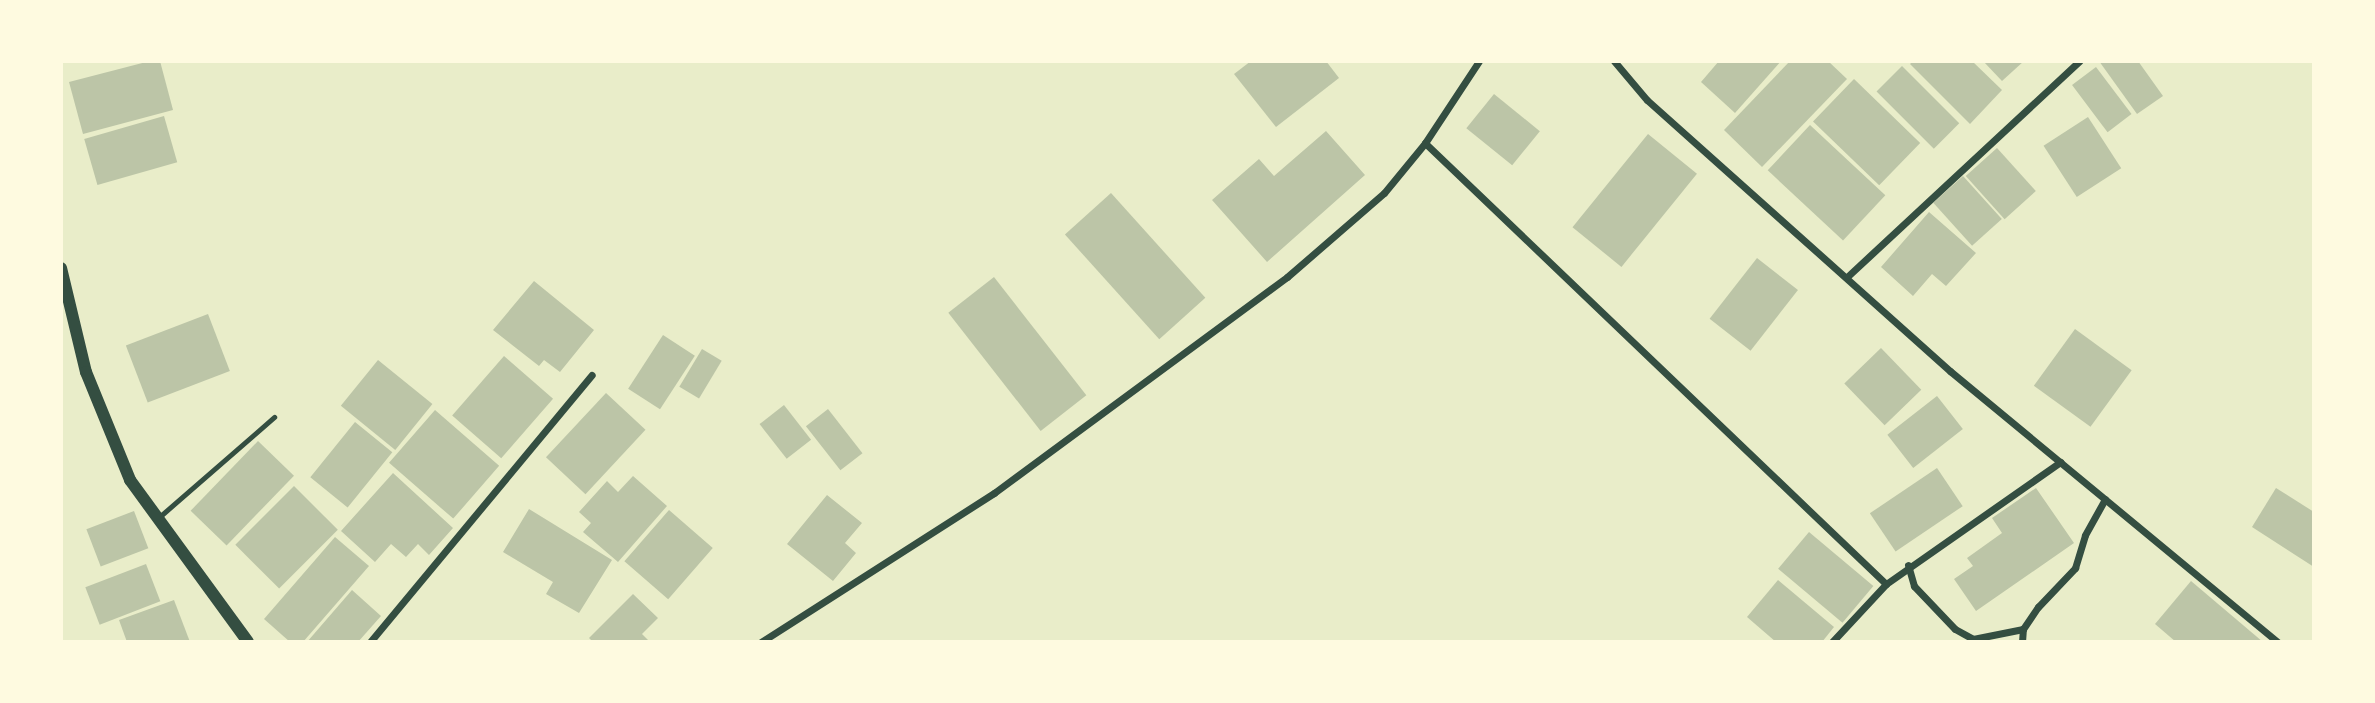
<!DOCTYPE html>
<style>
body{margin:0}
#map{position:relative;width:2375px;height:703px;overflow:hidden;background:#e9edc9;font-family:"IBM Plex Sans",sans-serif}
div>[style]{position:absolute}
.building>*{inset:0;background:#bcc5a7;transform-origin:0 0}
.service>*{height:5px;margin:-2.5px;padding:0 2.5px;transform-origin:2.5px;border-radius:2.5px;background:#344e41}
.minor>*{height:7px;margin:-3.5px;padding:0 3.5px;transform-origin:3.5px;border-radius:3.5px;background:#344e41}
.tertiary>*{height:12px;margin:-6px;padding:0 6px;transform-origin:6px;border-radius:6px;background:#344e41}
span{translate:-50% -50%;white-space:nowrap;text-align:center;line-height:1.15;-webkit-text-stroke:7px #fefae0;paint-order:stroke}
.frame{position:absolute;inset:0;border:63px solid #fefae0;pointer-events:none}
</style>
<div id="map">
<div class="building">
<i style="clip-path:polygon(150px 61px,160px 61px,173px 110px,83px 134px,69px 82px)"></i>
<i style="clip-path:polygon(1251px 61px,1326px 61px,1339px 78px,1276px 127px,1234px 74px)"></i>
<i style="clip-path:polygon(1719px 61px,1781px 61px,1735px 113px,1701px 82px)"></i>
<i style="clip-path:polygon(1790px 61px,1828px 61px,1847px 79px,1762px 167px,1724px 130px)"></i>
<i style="clip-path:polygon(1913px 61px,1972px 61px,2002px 90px,1970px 124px,1910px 64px)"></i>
<i style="clip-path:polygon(1983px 61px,2024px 61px,2002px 81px)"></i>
<i style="clip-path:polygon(2099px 61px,2138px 61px,2163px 96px,2137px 114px)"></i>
<i style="left:1902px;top:66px;width:81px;height:36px;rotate:45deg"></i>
<i style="left:2096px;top:67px;width:59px;height:30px;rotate:53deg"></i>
<i style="left:1854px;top:79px;width:92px;height:59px;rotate:44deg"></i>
<i style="left:1494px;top:94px;width:59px;height:44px;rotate:39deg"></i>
<i style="left:164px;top:116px;width:48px;height:83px;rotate:74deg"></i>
<i style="left:2088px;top:117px;width:61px;height:53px;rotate:57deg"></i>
<i style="left:1810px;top:125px;width:103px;height:62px;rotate:43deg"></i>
<i style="clip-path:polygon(1326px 131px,1365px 175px,1267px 262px,1212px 200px,1259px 159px,1274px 176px)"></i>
<i style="left:1648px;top:134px;width:63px;height:120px;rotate:39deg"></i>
<i style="left:1997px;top:148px;width:58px;height:42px;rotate:48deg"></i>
<i style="left:1963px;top:176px;width:58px;height:40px;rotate:48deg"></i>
<i style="left:1111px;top:193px;width:141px;height:62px;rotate:48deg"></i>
<i style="clip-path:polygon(1929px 212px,1976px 253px,1946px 286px,1932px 274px,1913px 296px,1881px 267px)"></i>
<i style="left:1757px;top:258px;width:52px;height:77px;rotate:38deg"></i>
<i style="left:994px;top:277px;width:150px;height:58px;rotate:52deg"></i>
<i style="clip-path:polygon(534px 281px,594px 330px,560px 372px,544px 360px,539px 366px,493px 330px)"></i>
<i style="left:208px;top:314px;width:61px;height:88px;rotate:69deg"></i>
<i style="left:2075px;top:329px;width:70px;height:70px;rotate:36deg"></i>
<i style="left:663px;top:335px;width:38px;height:64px;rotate:33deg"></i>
<i style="left:1881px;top:348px;width:58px;height:51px;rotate:46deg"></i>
<i style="left:702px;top:349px;width:23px;height:44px;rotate:31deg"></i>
<i style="left:504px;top:356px;width:65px;height:79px;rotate:41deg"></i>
<i style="left:378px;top:360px;width:70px;height:59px;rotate:39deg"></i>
<i style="left:606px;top:393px;width:54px;height:88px;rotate:43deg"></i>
<i style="left:1937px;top:396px;width:42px;height:63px;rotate:52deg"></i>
<i style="left:784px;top:405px;width:44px;height:31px;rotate:52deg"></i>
<i style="left:828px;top:409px;width:56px;height:28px;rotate:52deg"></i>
<i style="left:435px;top:410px;width:85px;height:70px;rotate:41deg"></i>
<i style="left:355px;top:422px;width:48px;height:71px;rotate:39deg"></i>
<i style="left:258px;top:441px;width:50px;height:97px;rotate:44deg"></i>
<i style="left:1937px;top:468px;width:46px;height:81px;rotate:56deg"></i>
<i style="clip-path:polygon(393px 473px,453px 528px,429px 555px,418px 544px,406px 557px,391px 544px,375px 562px,341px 531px)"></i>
<i style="clip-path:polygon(633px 476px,667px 506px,618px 562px,583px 532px,591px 523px,579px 512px,607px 481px,618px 492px)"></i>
<i style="left:294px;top:486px;width:62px;height:83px;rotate:45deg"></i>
<i style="clip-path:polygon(2036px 488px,2074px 543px,1976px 611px,1954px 579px,1973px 566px,1967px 558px,2002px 533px,1992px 518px)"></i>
<i style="clip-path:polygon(2276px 488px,2314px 512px,2314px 567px,2252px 527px)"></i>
<i style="clip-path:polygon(827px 495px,862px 523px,845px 543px,856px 553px,833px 581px,787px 544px)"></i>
<i style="clip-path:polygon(529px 509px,612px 560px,579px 613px,546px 594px,553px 582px,503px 552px)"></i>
<i style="left:669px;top:510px;width:58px;height:68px;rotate:41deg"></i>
<i style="left:134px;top:511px;width:40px;height:51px;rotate:69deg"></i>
<i style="left:1809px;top:532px;width:84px;height:48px;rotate:40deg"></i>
<i style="clip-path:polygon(335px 537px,369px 566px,303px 642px,290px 642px,264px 619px)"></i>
<i style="left:146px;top:564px;width:40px;height:65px;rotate:69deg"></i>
<i style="clip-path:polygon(1778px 580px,1834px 627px,1822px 642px,1776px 642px,1747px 617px)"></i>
<i style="clip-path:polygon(2191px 581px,2263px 642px,2176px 642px,2155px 624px)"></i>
<i style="clip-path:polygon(352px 590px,381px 616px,358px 642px,307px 642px)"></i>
<i style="clip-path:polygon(633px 594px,658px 618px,642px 634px,650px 642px,593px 642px,589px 638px)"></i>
<i style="clip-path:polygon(174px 600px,190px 642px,127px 642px,119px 620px)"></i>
</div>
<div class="service">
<i style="left:158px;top:518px;width:154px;rotate:-41deg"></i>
</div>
<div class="minor">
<i style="left:1614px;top:61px;width:51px;rotate:49.8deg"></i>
<i style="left:1647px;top:100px;width:407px;rotate:41.8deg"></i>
<i style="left:1950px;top:371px;width:425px;rotate:39.6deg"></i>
<i style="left:1425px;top:143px;width:638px;rotate:43.73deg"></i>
<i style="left:1886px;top:584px;width:213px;rotate:-35deg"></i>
<i style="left:1848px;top:276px;width:316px;rotate:-42.9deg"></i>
<i style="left:1908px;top:565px;width:22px;rotate:74deg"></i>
<i style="left:1914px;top:586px;width:59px;rotate:46.4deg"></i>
<i style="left:1955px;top:629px;width:21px;rotate:29deg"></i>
<i style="left:1973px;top:639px;width:51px;rotate:-11.3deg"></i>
<i style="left:370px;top:642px;width:347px;rotate:-50.3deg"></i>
<i style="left:761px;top:642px;width:277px;rotate:-32.6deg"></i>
<i style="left:994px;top:493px;width:364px;rotate:-36.4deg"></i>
<i style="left:1287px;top:277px;width:128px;rotate:-40.9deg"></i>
<i style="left:1384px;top:193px;width:65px;rotate:-50.6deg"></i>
<i style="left:1425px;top:143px;width:98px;rotate:-56.6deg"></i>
<i style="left:1832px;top:642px;width:79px;rotate:-47deg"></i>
<i style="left:2022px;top:642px;width:13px;rotate:-86deg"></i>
<i style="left:2023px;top:629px;width:27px;rotate:-56deg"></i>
<i style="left:2038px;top:607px;width:54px;rotate:-46.5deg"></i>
<i style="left:2075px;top:568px;width:34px;rotate:-73deg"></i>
<i style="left:2085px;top:535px;width:41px;rotate:-60.9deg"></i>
</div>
<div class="tertiary">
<i style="left:61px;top:268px;width:107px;rotate:76.5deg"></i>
<i style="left:86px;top:372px;width:117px;rotate:67.8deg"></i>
<i style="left:130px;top:480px;width:200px;rotate:53.9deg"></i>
</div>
<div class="frame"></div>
</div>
